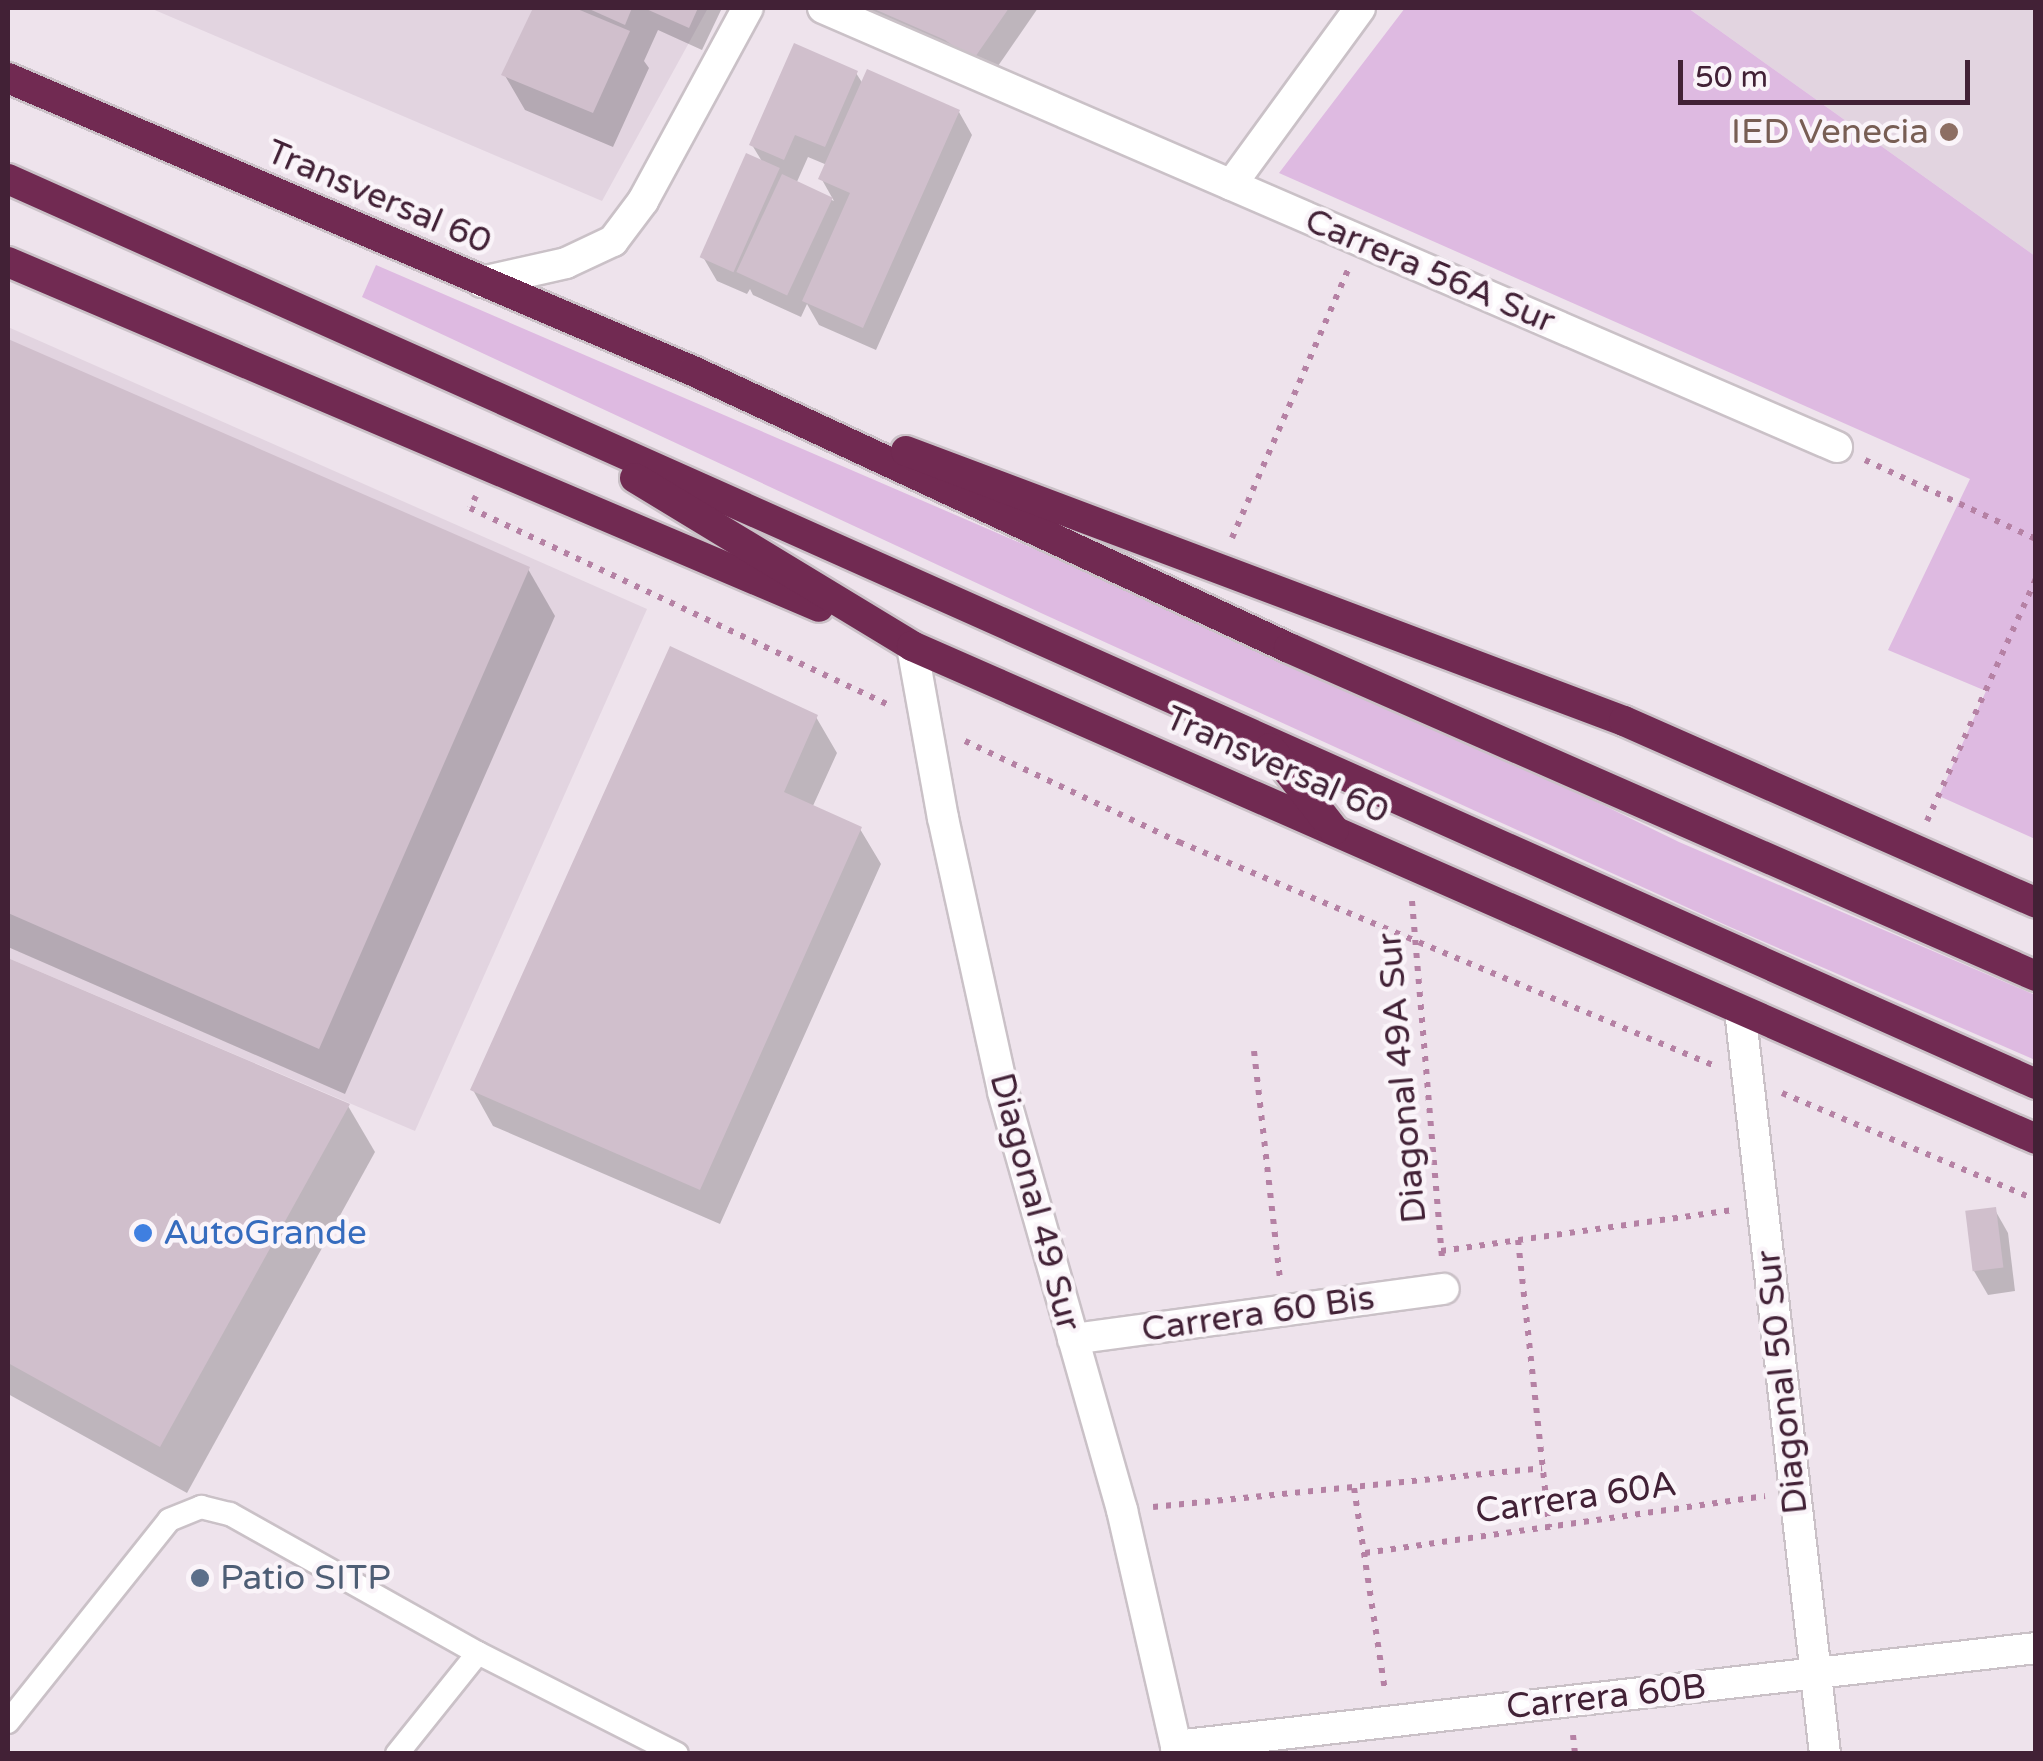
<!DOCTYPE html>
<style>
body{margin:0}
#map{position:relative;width:2043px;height:1761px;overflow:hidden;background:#eee3ec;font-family:"Varela Round",sans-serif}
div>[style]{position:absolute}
.built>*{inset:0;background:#e2d4e0}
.green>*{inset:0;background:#debae1}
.shadow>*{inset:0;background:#0003}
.building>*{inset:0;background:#d0bfcc;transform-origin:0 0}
.path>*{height:6px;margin-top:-3px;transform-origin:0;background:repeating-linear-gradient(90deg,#b581a4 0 5px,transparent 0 13px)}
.roads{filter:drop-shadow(2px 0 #cac1c7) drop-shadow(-2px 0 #cac1c7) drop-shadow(0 2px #cac1c7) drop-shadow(0 -2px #cac1c7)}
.lane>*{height:22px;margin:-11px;padding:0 11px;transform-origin:11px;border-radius:11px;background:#fff}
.street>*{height:30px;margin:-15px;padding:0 15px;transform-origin:15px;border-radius:15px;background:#fff}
.highway>*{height:30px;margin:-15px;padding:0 15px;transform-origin:15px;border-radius:15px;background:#712a52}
.dots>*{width:28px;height:28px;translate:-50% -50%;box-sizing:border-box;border:5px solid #faf4f9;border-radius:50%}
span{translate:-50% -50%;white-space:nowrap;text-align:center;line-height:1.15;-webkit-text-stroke:9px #faf4f9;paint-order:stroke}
.education-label{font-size:35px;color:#785e54}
.right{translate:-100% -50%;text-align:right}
.street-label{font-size:35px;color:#422136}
.shop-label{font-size:35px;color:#366cbe}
.left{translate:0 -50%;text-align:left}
.service-label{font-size:35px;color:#4e5e75}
.frame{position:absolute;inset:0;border:10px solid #422136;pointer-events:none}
.scale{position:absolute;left:1678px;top:60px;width:292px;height:45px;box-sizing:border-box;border:5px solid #422136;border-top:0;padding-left:12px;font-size:30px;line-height:35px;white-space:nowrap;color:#422136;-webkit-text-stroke:8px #faf4f9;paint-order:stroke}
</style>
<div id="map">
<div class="built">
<i style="clip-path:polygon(150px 8px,708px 8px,602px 201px)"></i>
<i style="clip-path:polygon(1688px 8px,2035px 8px,2035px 256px)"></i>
<i style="clip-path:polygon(8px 327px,647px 609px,415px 1131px,8px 958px)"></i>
</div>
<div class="green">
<i style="clip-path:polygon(1405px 8px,1688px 8px,2035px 256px,2035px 839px,1939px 796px,1986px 691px,1888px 650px,1970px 479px,1279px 173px)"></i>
<i style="clip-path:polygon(376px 265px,1410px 711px,1679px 842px,2035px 995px,2035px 1060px,1730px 927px,1041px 613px,362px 297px)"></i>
</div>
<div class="shadow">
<i style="clip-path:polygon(536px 8px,722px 8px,702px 50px,658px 30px,644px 61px,649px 68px,613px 147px,525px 110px,504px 74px)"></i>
<i style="clip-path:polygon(851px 8px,1038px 8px,987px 82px)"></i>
<i style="clip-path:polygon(evenodd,856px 73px,863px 84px,959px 112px,972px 135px,876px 350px,819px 325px,807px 304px,801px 317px,753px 295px,750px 289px,747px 294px,717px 281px,703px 257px,763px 163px,752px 145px,856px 73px,808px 157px,827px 165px,821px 178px,834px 201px,796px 184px,808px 157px)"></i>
<i style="clip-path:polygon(8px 341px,528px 569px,555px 616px,345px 1094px,8px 947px)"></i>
<i style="clip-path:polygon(816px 717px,837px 753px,812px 808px,860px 829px,881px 864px,720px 1224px,493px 1126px,473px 1090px)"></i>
<i style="clip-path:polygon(8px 961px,348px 1106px,375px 1152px,187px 1493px,8px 1394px)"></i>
<i style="clip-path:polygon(1995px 1210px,2008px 1233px,2015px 1291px,1988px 1295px,1974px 1271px)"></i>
</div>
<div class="building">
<i style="clip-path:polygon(533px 8px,575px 8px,630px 31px,593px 113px,501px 75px)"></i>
<i style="clip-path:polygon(587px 8px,632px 8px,625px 25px)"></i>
<i style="clip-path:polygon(644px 8px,698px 8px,689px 28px)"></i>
<i style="clip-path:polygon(872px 8px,1009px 8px,973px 60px,945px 40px)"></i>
<i style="clip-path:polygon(794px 43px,858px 71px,825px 147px,795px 135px,784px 160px,749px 145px)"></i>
<i style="clip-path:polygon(867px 69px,960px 110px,863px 328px,802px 301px,850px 193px,818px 179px)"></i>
<i style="left:746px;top:153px;width:37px;height:114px;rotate:24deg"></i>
<i style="left:782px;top:174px;width:56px;height:108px;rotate:25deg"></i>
<i style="clip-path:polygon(8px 339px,530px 567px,319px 1049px,8px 913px)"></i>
<i style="clip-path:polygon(670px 646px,818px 715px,784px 792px,862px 827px,700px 1190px,470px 1090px)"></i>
<i style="clip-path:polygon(8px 958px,350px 1104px,160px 1447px,8px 1363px)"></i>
<i style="left:1996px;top:1207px;width:61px;height:31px;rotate:83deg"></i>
</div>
<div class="path">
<i style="left:1865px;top:460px;width:188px;rotate:24.8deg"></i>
<i style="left:476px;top:496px;width:13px;rotate:117deg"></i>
<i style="left:470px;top:508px;width:464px;rotate:25.2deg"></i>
<i style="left:1232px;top:538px;width:292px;rotate:-66.6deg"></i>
<i style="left:965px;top:741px;width:237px;rotate:25.3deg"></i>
<i style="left:1179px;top:842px;width:581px;rotate:22.68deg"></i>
<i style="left:1927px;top:821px;width:266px;rotate:-65.8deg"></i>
<i style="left:1412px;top:901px;width:358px;rotate:85.2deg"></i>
<i style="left:1254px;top:1051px;width:228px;rotate:83.5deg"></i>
<i style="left:1782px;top:1093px;width:276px;rotate:22.8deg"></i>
<i style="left:1518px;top:1240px;width:289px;rotate:83.8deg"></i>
<i style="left:1441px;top:1251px;width:293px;rotate:-8deg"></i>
<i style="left:1354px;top:1488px;width:205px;rotate:81.3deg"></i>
<i style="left:1153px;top:1507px;width:391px;rotate:-5.7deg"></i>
<i style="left:1365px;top:1553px;width:404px;rotate:-8.1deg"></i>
<i style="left:1573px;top:1735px;width:19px;rotate:84deg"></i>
</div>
<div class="roads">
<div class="lane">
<i style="left:8px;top:1722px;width:258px;rotate:-51.4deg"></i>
<i style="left:169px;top:1520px;width:35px;rotate:-22deg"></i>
<i style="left:201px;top:1507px;width:30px;rotate:14deg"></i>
<i style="left:230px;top:1514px;width:284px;rotate:29.3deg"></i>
<i style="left:478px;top:1653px;width:223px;rotate:26.9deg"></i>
<i style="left:397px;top:1754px;width:129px;rotate:-51.3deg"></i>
</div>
<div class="street">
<i style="left:823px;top:8px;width:1105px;rotate:23.41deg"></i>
<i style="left:1231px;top:185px;width:219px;rotate:-53.9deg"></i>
<i style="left:482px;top:282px;width:86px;rotate:-12.7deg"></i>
<i style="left:566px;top:263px;width:52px;rotate:-25.1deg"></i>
<i style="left:613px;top:241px;width:50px;rotate:-53.1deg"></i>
<i style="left:643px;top:201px;width:220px;rotate:-61.5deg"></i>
<i style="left:912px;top:646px;width:175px;rotate:79.8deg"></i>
<i style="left:943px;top:818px;width:280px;rotate:77.6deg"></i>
<i style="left:1003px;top:1092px;width:435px;rotate:74.1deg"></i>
<i style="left:1122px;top:1510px;width:250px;rotate:77.1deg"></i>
<i style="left:1740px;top:1010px;width:749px;rotate:83.48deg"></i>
<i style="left:1073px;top:1339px;width:374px;rotate:-7.7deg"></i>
<i style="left:1176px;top:1746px;width:866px;rotate:-6.5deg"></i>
</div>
<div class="highway">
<i style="left:8px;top:78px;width:745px;rotate:23.16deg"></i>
<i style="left:693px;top:371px;width:657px;rotate:24.93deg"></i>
<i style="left:1289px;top:648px;width:816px;rotate:23.71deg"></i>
<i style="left:8px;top:179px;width:2221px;rotate:24.05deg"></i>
<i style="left:8px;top:262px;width:881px;rotate:23.04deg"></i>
<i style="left:906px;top:451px;width:767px;rotate:20.61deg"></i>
<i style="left:1624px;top:721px;width:450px;rotate:23.8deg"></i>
<i style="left:635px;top:478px;width:324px;rotate:31.2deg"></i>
<i style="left:912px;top:646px;width:1227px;rotate:23.68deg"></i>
<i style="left:1270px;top:748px;width:104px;rotate:52deg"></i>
</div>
</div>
<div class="dots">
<i style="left:1949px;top:132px;background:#8d6e63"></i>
<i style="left:143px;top:1233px;background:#3f7fe0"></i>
<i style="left:200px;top:1578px;background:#5c6f8a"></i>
</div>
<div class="education-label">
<span class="right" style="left:1929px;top:132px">IED Venecia</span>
</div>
<div class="street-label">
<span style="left:379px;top:197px;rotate:23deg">Transversal 60</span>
<span style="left:1430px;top:271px;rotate:23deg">Carrera 56A Sur</span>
<span style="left:1277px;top:765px;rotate:24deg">Transversal 60</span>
<span style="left:1402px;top:1078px;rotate:-95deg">Diagonal 49A Sur</span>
<span style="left:1035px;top:1202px;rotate:75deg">Diagonal 49 Sur</span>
<span style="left:1258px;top:1314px;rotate:-8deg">Carrera 60 Bis</span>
<span style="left:1782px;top:1382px;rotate:-96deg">Diagonal 50 Sur</span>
<span style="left:1576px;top:1498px;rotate:-8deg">Carrera 60A</span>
<span style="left:1606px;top:1697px;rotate:-6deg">Carrera 60B</span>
</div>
<div class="shop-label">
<span class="left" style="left:163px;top:1233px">AutoGrande</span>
</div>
<div class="service-label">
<span class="left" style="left:220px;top:1578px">Patio SITP</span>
</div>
<div class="frame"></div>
<div class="scale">50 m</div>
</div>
